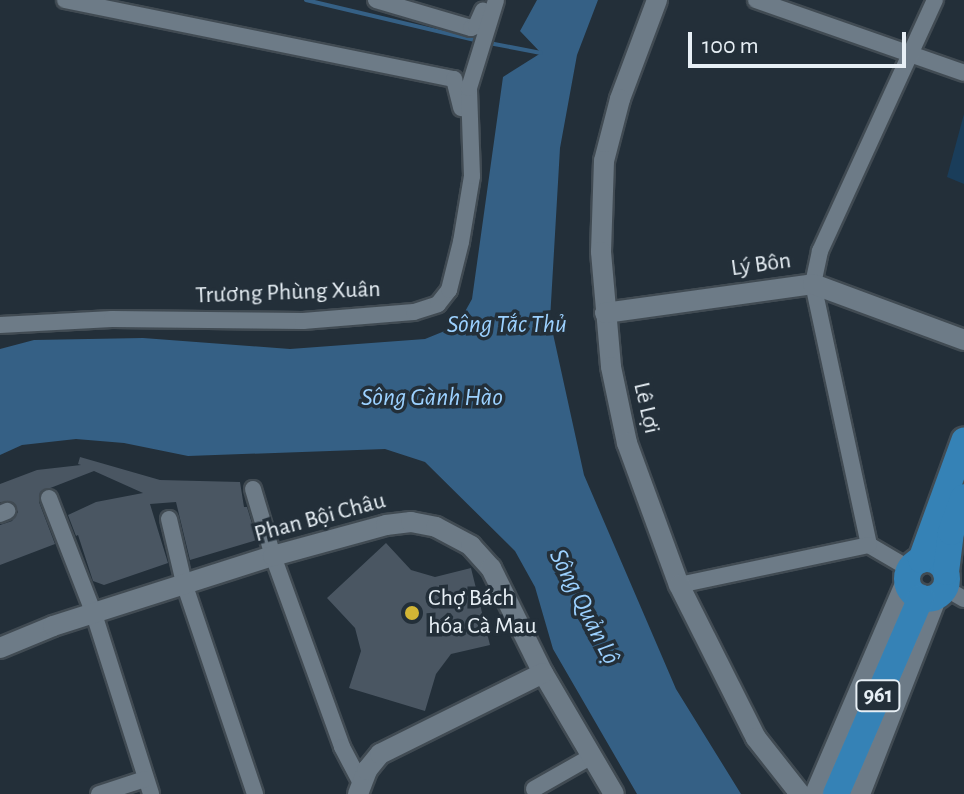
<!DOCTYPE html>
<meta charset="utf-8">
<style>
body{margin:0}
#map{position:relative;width:964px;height:794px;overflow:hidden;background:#232f39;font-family:"Alegreya Sans",sans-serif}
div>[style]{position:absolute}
.green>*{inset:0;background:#1a3d5a}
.water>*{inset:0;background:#356085}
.stream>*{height:4px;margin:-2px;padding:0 2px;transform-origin:2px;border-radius:2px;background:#356085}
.building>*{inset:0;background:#4a5662}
.roads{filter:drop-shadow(2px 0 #414b53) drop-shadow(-2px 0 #414b53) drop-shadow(0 2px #414b53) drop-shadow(0 -2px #414b53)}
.minor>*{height:16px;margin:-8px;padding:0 8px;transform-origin:8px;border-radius:8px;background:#6d7b87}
.tertiary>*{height:20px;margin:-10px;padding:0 10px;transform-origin:10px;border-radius:10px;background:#6d7b87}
.primary>*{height:26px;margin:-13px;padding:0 13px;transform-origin:13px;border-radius:13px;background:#3582b6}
.primary>.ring{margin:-13px;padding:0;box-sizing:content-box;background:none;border:26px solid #3582b6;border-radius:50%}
.dots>*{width:22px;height:22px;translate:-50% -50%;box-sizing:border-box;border:4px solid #232f39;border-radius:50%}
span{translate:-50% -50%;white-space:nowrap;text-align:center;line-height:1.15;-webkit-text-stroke:7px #232f39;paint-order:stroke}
.shield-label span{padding:2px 6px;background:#232f39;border:2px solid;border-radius:6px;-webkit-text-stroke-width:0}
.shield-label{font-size:22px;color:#e7eff5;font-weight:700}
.street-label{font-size:24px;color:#e7eff5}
.poi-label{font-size:24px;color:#e7eff5}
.left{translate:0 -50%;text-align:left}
.water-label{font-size:26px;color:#9cd1ff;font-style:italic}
.scale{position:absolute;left:688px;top:32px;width:218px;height:36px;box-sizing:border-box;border:4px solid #e7eff5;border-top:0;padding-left:10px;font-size:24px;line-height:28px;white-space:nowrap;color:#e7eff5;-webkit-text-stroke:6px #232f39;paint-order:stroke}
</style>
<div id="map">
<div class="green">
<i style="clip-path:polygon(964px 114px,964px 184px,947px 177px)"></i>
</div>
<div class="water">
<i style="clip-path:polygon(537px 0,598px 0,577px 55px,560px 148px,550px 320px,584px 475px,676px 689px,741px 794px,637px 794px,553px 649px,535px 587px,515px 551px,425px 462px,385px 449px,188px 456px,124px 443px,76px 439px,22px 445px,0 455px,0 349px,34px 340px,143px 338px,290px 349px,425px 339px,457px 326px,472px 299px,503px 77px,541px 53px,520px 31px)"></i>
</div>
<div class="stream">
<i style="left:306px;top:0;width:179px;rotate:13.3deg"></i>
<i style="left:489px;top:43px;width:53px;rotate:10.9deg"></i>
</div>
<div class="building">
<i style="clip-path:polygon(80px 457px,160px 480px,240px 482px,244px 507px,247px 507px,257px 540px,190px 560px,176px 502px,150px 504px,168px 563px,104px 585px,93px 581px,78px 535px,76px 536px,68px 515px,96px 502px,143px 493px,94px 471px,40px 492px,39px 502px,55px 544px,0 565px,0 525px,12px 521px,18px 512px,13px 502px,0 502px,0 484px,37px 470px,81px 465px,78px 464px)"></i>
<i style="clip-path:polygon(386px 543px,411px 570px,435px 577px,471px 568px,490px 645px,451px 654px,436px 674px,425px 711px,349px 688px,361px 651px,355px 628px,327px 598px)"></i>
</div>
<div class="roads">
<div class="minor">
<i style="left:65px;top:0;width:397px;rotate:11.5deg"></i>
<i style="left:454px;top:79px;width:30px;rotate:76deg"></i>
<i style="left:376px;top:0;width:99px;rotate:16.4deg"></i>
<i style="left:471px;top:28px;width:5px;rotate:-22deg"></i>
<i style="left:476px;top:26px;width:17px;rotate:-66deg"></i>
<i style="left:756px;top:0;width:220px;rotate:19.3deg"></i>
<i style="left:0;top:325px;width:112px;rotate:-3.1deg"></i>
<i style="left:112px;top:319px;width:191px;rotate:0.6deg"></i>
<i style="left:303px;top:321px;width:111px;rotate:-4.6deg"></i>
<i style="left:414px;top:312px;width:25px;rotate:-18deg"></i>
<i style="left:438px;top:304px;width:18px;rotate:-52deg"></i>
<i style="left:449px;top:290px;width:49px;rotate:-76deg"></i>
<i style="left:461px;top:242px;width:67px;rotate:-80.5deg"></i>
<i style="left:472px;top:176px;width:88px;rotate:-92deg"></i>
<i style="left:469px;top:88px;width:92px;rotate:-72.9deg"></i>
<i style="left:253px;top:489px;width:70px;rotate:73.4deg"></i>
<i style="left:273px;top:556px;width:203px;rotate:70.1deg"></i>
<i style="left:342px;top:747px;width:41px;rotate:62.2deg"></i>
<i style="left:49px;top:498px;width:124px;rotate:68.8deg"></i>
<i style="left:94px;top:614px;width:189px;rotate:72.4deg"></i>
<i style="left:0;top:514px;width:8px;rotate:-23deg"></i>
<i style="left:169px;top:519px;width:66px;rotate:76.8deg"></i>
<i style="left:184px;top:583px;width:223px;rotate:71.4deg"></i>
<i style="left:910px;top:569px;width:48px;rotate:-149.7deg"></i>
<i style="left:869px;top:545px;width:267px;rotate:-102.1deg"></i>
<i style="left:813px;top:284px;width:34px;rotate:-78deg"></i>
<i style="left:820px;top:251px;width:276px;rotate:-65.4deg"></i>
<i style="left:679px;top:585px;width:194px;rotate:-11.9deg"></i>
<i style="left:945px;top:588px;width:22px;rotate:30deg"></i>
<i style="left:534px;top:789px;width:67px;rotate:-29.6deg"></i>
<i style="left:99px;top:794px;width:48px;rotate:-18.1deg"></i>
</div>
<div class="tertiary">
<i style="left:657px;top:0;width:106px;rotate:110.5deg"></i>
<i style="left:620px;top:99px;width:64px;rotate:104.5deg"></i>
<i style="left:604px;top:161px;width:91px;rotate:91.9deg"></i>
<i style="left:601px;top:252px;width:115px;rotate:85deg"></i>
<i style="left:611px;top:367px;width:78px;rotate:78.1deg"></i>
<i style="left:627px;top:443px;width:151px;rotate:69.9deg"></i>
<i style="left:679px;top:585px;width:171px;rotate:63.3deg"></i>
<i style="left:756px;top:738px;width:71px;rotate:51.8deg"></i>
<i style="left:605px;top:313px;width:210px;rotate:-7.9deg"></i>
<i style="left:813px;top:284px;width:161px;rotate:20.3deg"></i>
<i style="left:0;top:648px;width:57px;rotate:-22.5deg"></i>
<i style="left:53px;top:626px;width:231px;rotate:-17.7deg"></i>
<i style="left:273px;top:556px;width:117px;rotate:-15.3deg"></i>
<i style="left:386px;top:525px;width:25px;rotate:-7deg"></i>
<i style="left:411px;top:522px;width:25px;rotate:11deg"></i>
<i style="left:436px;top:527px;width:40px;rotate:28deg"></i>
<i style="left:471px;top:546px;width:30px;rotate:48deg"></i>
<i style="left:491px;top:568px;width:117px;rotate:63.7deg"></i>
<i style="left:543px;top:673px;width:140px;rotate:59.6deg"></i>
<i style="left:358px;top:794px;width:26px;rotate:-69deg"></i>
<i style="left:367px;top:770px;width:21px;rotate:-51deg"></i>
<i style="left:380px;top:754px;width:182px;rotate:-26.4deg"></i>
<i style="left:815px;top:794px;width:234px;rotate:-66.8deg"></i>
<i style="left:860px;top:794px;width:212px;rotate:-68.7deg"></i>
</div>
<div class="primary">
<i class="ring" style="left:907px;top:559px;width:14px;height:14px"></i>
<i style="left:921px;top:560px;width:127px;rotate:-70.1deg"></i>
<i style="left:946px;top:572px;width:40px;rotate:-82.9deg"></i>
<i style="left:951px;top:532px;width:37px;rotate:-70deg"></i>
<i style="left:836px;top:794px;width:214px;rotate:-66.6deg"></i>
</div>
</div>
<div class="dots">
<i style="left:412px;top:613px;background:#d3b635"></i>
</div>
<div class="shield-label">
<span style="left:878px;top:696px">961</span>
</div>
<div class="street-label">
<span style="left:761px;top:265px;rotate:-8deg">Lý Bôn</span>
<span style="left:288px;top:293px;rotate:-2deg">Trương Phùng Xuân</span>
<span style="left:646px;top:408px;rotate:77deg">Lê Lợi</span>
<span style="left:320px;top:518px;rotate:-15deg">Phan Bội Châu</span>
</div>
<div class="poi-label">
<span class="left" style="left:428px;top:613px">Chợ Bách<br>hóa Cà Mau</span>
</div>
<div class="water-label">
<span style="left:507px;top:325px">Sông Tắc Thủ</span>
<span style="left:432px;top:398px">Sông Gành Hào</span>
<span style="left:584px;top:607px;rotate:63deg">Sông Quản Lộ</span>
</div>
<div class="scale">100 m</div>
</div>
